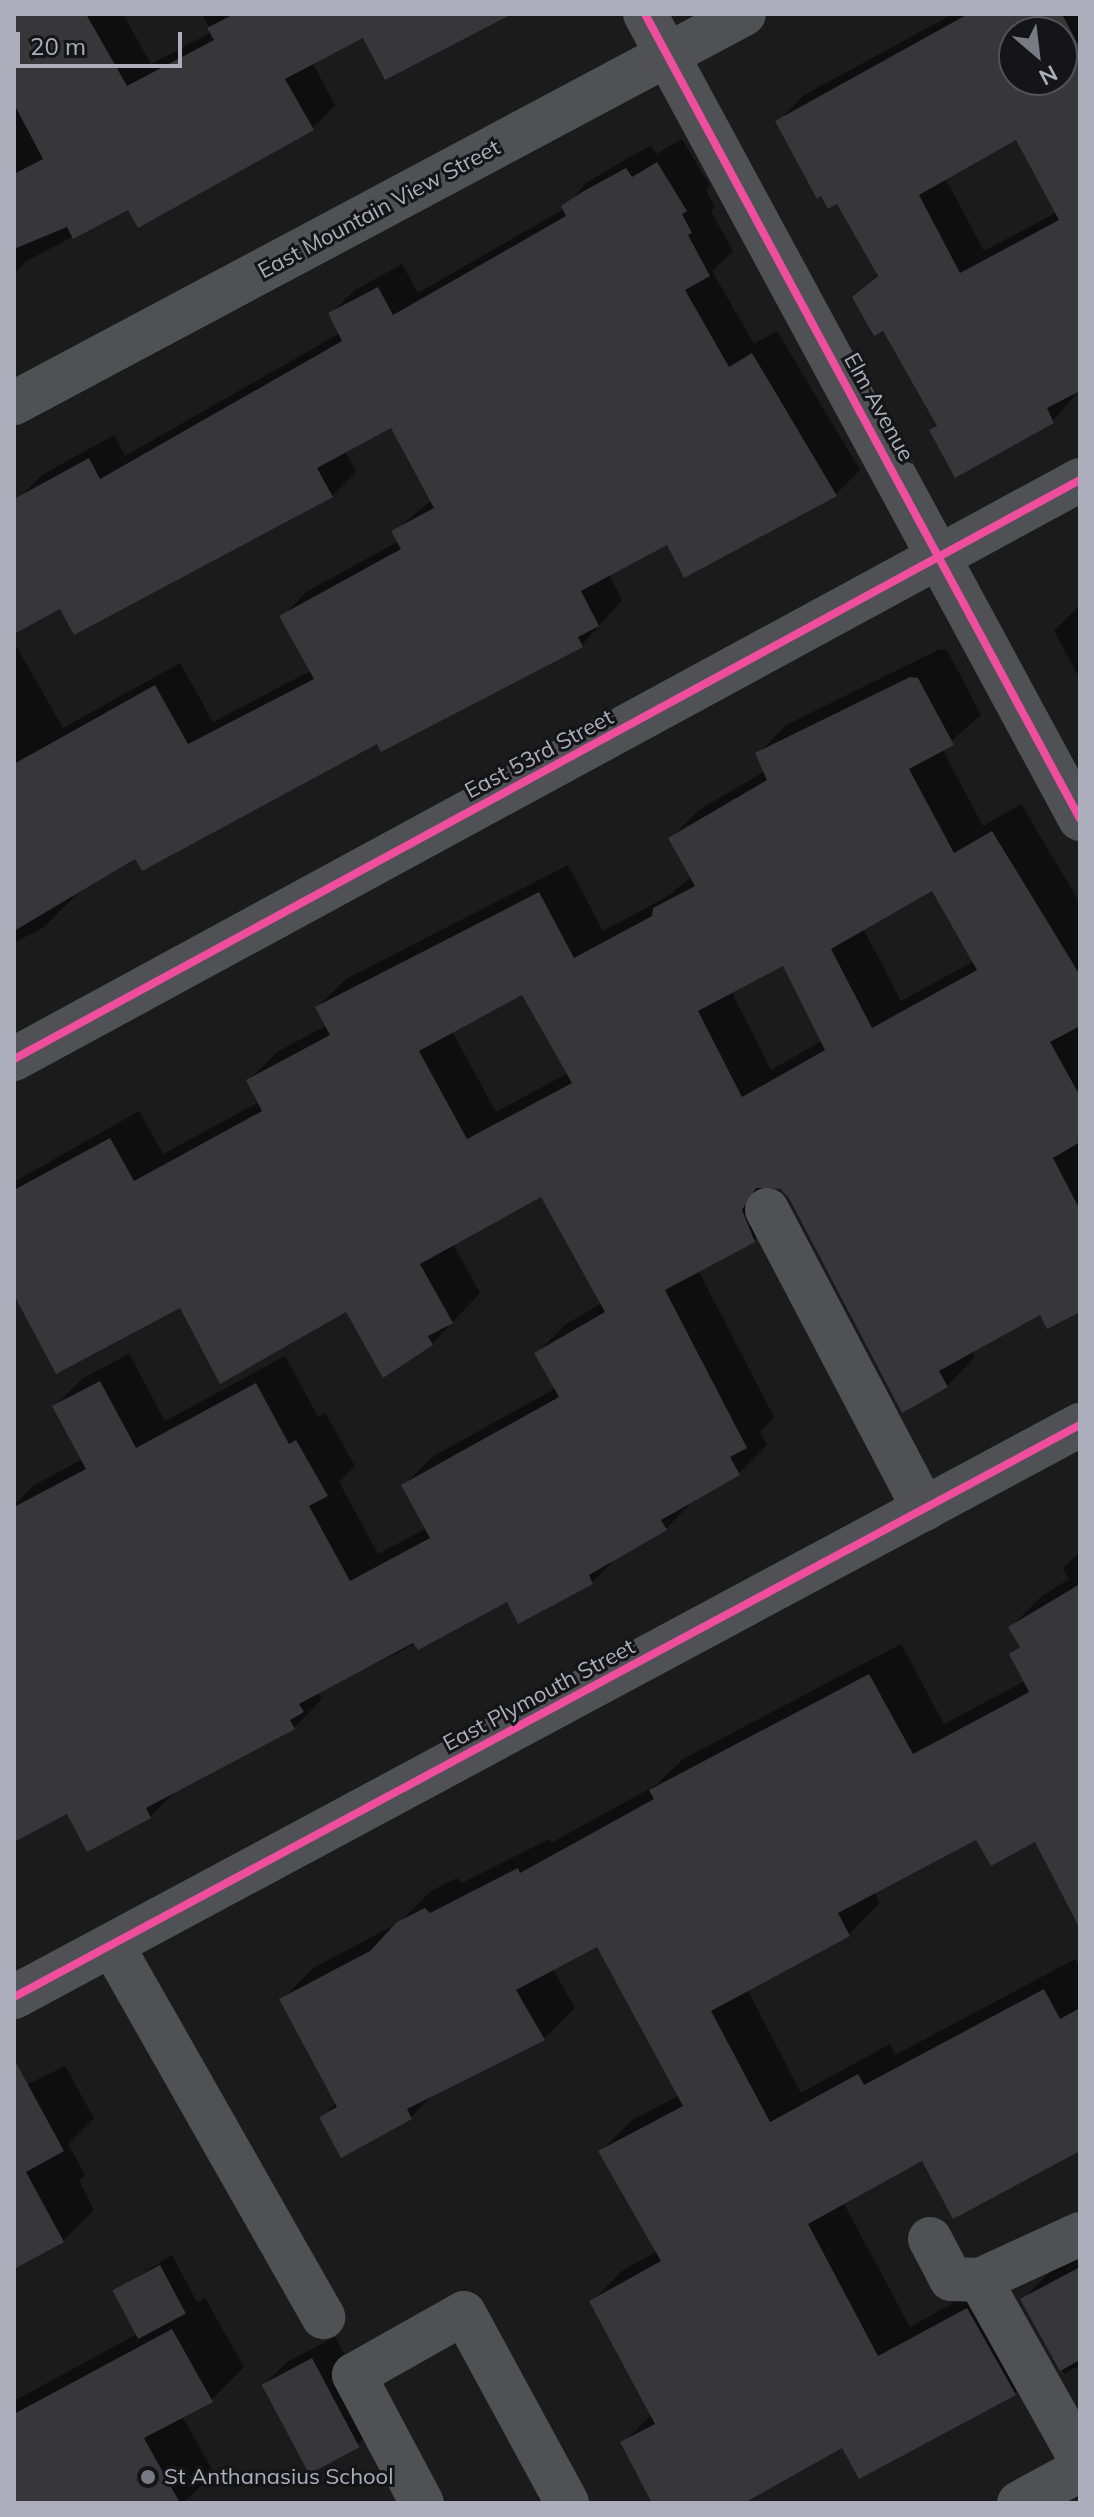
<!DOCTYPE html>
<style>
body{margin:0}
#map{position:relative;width:1094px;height:2517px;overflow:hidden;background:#1b1b1b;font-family:Mulish,sans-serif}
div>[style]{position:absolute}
.shadow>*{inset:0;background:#0007}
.building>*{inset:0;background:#373739;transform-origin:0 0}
.minor>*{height:44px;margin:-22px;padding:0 22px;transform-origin:22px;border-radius:22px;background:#505155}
.cycleway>*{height:8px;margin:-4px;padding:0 4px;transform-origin:4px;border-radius:4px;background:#ef4d9e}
.dots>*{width:22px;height:22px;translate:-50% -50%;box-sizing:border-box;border:4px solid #151517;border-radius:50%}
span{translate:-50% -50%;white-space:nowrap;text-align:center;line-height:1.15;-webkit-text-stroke:6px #151517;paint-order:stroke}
.street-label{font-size:22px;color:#acaebc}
.poi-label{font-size:22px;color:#acaebc}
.left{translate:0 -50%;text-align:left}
.frame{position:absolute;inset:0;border:16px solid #acaebc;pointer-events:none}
.north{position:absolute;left:998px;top:16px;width:80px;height:80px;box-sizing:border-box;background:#151517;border:2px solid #515259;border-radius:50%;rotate:152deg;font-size:22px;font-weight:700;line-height:32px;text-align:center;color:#acaebc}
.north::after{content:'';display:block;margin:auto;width:28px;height:36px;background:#797b84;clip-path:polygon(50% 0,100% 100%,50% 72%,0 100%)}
.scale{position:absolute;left:16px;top:32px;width:166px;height:36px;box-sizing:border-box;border:4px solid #acaebc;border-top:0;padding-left:10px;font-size:24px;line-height:28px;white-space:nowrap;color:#acaebc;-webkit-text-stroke:6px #151517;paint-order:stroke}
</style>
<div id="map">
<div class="shadow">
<i style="clip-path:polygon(14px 14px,123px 14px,151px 64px,212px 32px,202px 14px,507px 14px,364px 35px,312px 62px,335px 105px,312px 129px,129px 207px,25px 262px,14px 274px)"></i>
<i style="clip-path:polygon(evenodd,953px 14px,1080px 14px,1080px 389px,1053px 421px,932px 431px,938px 424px,884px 329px,855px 297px,879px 273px,838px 202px,778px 122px,804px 95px,953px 14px,1014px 32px,1062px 32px,1062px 80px,1014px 80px,1014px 32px,953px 14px,1017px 137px,1057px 212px,984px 251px,945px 178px,1017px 137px)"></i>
<i style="clip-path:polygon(682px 139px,710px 186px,706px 190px,715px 207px,711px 211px,733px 251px,712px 271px,754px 344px,777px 331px,860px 470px,836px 494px,667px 542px,609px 574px,622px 600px,582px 645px,136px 856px,79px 892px,44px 927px,14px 943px,14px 642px,63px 728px,180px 663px,213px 722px,312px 670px,282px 617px,306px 592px,399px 541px,394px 531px,432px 500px,392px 425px,345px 451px,356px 472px,332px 496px,61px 607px,14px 632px,18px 499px,42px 475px,114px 435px,125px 456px,340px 333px,330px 314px,355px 290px,402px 264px,418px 293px,564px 209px,587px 182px,651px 145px,656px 154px)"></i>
<i style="clip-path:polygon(1079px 606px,1080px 606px,1080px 679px,1054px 631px)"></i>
<i style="clip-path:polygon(evenodd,940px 649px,947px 650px,981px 715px,942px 749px,983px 826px,1021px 804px,1080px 903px,1080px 1310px,1041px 1313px,972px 1350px,975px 1357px,947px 1386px,791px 1197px,772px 1185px,783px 1211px,754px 1240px,698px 1270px,774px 1417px,760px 1432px,767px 1445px,738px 1474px,694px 1500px,666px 1529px,619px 1555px,592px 1583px,508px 1599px,325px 1688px,319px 1694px,322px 1699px,294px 1728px,177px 1790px,150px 1817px,68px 1812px,14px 1840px,14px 1505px,34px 1485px,83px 1459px,54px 1407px,83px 1378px,129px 1354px,165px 1421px,285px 1356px,318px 1417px,325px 1413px,355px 1466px,339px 1482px,378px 1554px,427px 1528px,404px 1485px,432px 1457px,556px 1388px,536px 1354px,565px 1325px,602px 1303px,542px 1195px,453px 1244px,480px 1293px,432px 1344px,347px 1309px,181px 1305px,14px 1291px,14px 1182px,139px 1111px,163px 1154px,259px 1102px,248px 1081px,277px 1052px,327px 1025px,317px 1007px,346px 979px,568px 865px,603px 931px,668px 896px,692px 876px,671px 838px,699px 810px,765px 771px,758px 754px,786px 725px,940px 649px,932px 889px,974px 961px,901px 1001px,863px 928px,932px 889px,940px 649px,784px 963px,823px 1040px,771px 1070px,731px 991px,784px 963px,940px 649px,523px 992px,568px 1073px,496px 1112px,452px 1031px,523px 992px)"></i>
<i style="clip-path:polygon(1080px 1552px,1080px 1898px,1036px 1839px,977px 1837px,874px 1892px,880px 1903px,849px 1934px,747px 1989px,801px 2093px,890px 2044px,895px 2055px,1075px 1959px,1080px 1968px,1080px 2149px,923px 2159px,843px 2202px,910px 2327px,998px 2278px,1046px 2362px,1015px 2393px,843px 2446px,733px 2503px,654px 2503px,623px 2443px,652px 2414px,592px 2301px,623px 2270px,658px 2251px,601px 2151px,632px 2120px,680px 2095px,598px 1945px,552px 1968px,575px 2008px,544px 2039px,435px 2093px,411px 2117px,322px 2117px,336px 2102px,282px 2000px,313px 1968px,400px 1922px,431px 1891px,457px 1878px,462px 1883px,549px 1839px,551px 1843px,656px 1785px,683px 1759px,901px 1644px,944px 1724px,1025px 1681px,1011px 1654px,1021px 1645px,1011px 1627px,1042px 1596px,1069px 1579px,1063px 1568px)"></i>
<i style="clip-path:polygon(65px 2066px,94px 2118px,68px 2144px,85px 2175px,79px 2181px,94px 2210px,63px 2241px,14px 2266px,14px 2091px)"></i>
<i style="clip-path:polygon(1080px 2254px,1080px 2365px,1064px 2374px,1022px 2300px,1053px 2269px)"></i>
<i style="clip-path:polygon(172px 2255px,197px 2302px,205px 2298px,244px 2367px,211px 2400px,182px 2416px,214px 2473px,183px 2503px,20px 2503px,14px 2491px,14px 2401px,137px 2334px,114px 2291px)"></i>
<i style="clip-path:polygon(335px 2337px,381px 2422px,357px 2445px,264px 2385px,287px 2362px)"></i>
</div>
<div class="building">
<i style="clip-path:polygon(14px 14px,86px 14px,127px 86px,214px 40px,207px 28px,234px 14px,512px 14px,385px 80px,363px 38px,285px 79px,314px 130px,138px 228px,128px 210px,73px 239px,67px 227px,14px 249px,14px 174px,43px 159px,14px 104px)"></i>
<i style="clip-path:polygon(evenodd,968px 14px,1062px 14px,1080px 48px,1080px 391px,1047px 408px,1054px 423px,955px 478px,929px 430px,937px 426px,883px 331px,874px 336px,852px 297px,878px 276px,837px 204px,828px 209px,821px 196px,817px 199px,775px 121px,968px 14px,1014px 32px,1062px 32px,1062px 80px,1014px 80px,1014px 32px,968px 14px,1016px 140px,1059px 220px,960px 273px,919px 195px,1016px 140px)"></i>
<i style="clip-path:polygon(657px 162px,687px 211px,682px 214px,692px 233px,688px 235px,710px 276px,685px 290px,729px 367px,752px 353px,837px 496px,684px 578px,667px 545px,581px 591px,599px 626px,578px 637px,583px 647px,381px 752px,377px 744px,142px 871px,135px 859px,14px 931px,14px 764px,155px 685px,188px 744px,314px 679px,279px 616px,401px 549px,391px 531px,434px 508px,391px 428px,317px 468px,333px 497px,74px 635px,60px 609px,14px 634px,14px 499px,89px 458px,100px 479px,342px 341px,328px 313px,378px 287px,393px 315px,566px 216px,561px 206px,582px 192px,626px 168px,632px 177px)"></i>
<i style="clip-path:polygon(evenodd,910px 677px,918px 678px,954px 745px,909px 769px,954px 853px,992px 831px,1080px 975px,1080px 1026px,1050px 1042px,1080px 1096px,1080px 1142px,1053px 1158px,1080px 1210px,1080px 1312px,1047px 1329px,1040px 1315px,939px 1371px,948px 1387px,902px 1413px,789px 1198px,780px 1189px,756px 1188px,742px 1210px,755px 1242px,665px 1290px,747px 1448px,730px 1457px,740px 1475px,661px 1520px,667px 1530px,589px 1575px,593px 1584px,518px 1624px,507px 1602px,418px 1650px,413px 1643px,299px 1704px,304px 1712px,290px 1720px,295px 1729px,146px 1808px,151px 1818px,87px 1852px,67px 1814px,14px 1842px,14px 1507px,86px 1469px,52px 1406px,100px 1381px,136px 1448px,256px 1383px,289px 1444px,296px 1440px,328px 1496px,309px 1506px,350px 1581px,430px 1538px,401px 1485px,559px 1397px,534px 1353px,605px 1312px,541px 1197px,420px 1264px,453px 1323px,428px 1336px,433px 1345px,383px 1378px,346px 1312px,220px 1384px,180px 1308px,56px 1374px,14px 1295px,14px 1190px,110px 1138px,134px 1181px,262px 1111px,246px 1080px,330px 1035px,315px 1007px,539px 892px,574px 958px,652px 916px,653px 908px,695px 886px,668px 838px,767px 780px,755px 753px,910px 677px,932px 891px,977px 970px,872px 1028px,831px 949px,932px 891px,910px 677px,783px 966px,825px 1050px,742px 1097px,698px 1011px,783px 966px,910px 677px,522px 995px,572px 1083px,467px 1139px,419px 1051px,522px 995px)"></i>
<i style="clip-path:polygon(1080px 1584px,1080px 1929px,1035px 1842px,991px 1866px,976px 1840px,838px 1913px,850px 1936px,711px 2011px,770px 2122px,858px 2074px,864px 2085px,1044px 1989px,1060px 2019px,1080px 2008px,1080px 2151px,953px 2219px,922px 2161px,808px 2224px,878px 2356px,967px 2308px,1016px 2395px,859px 2479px,842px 2448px,744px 2503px,652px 2503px,620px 2442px,655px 2424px,589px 2301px,661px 2261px,598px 2151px,683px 2106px,597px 1947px,516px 1990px,545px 2040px,407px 2109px,412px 2119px,341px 2158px,319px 2117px,337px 2107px,279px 1999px,370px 1951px,397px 1922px,425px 1908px,430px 1913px,518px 1868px,520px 1873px,654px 1799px,649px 1790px,869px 1674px,913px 1754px,1029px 1692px,1009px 1654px,1020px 1647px,1008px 1627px)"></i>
<i style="clip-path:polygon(14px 2059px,64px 2151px,26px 2172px,64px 2242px,14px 2269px)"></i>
<i style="left:160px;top:2265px;width:55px;height:54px;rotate:62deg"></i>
<i style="clip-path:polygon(1080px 2267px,1080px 2360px,1060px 2371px,1020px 2299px)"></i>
<i style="clip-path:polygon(172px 2329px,213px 2402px,144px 2438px,180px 2503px,14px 2503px,14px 2414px)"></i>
<i style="left:312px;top:2358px;width:101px;height:57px;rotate:62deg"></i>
</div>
<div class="minor">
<i style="left:645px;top:14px;width:915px;rotate:61.61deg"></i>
<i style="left:14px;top:403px;width:827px;rotate:-28.05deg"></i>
<i style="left:14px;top:1059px;width:1213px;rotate:-28.51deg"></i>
<i style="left:767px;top:1210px;width:338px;rotate:62.3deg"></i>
<i style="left:112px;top:1945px;width:428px;rotate:60.4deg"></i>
<i style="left:14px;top:1997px;width:1210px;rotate:-28.22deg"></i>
<i style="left:1080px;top:2234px;width:110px;rotate:155.3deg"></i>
<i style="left:980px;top:2280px;width:204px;rotate:60.7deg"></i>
<i style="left:930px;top:2239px;width:45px;rotate:62.3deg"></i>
<i style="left:951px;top:2279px;width:29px;rotate:2deg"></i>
<i style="left:422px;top:2503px;width:145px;rotate:-118deg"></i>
<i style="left:354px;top:2375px;width:126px;rotate:-29.4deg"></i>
<i style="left:464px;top:2313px;width:216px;rotate:61.5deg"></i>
<i style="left:1019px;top:2503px;width:69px;rotate:-28.4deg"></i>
</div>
<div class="cycleway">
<i style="left:645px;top:14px;width:915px;rotate:61.61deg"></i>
<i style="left:14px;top:1059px;width:1213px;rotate:-28.51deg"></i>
<i style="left:14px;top:1997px;width:1210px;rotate:-28.22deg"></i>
</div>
<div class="dots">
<i style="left:148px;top:2477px;background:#797b84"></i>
</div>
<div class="street-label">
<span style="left:379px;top:209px;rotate:-28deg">East Mountain View Street</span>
<span style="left:879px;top:407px;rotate:61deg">Elm Avenue</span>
<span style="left:539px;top:754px;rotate:-28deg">East 53rd Street</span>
<span style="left:539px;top:1695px;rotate:-28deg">East Plymouth Street</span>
</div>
<div class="poi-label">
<span class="left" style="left:164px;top:2477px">St Anthanasius School</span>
</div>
<div class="frame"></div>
<div class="north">N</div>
<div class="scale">20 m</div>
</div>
